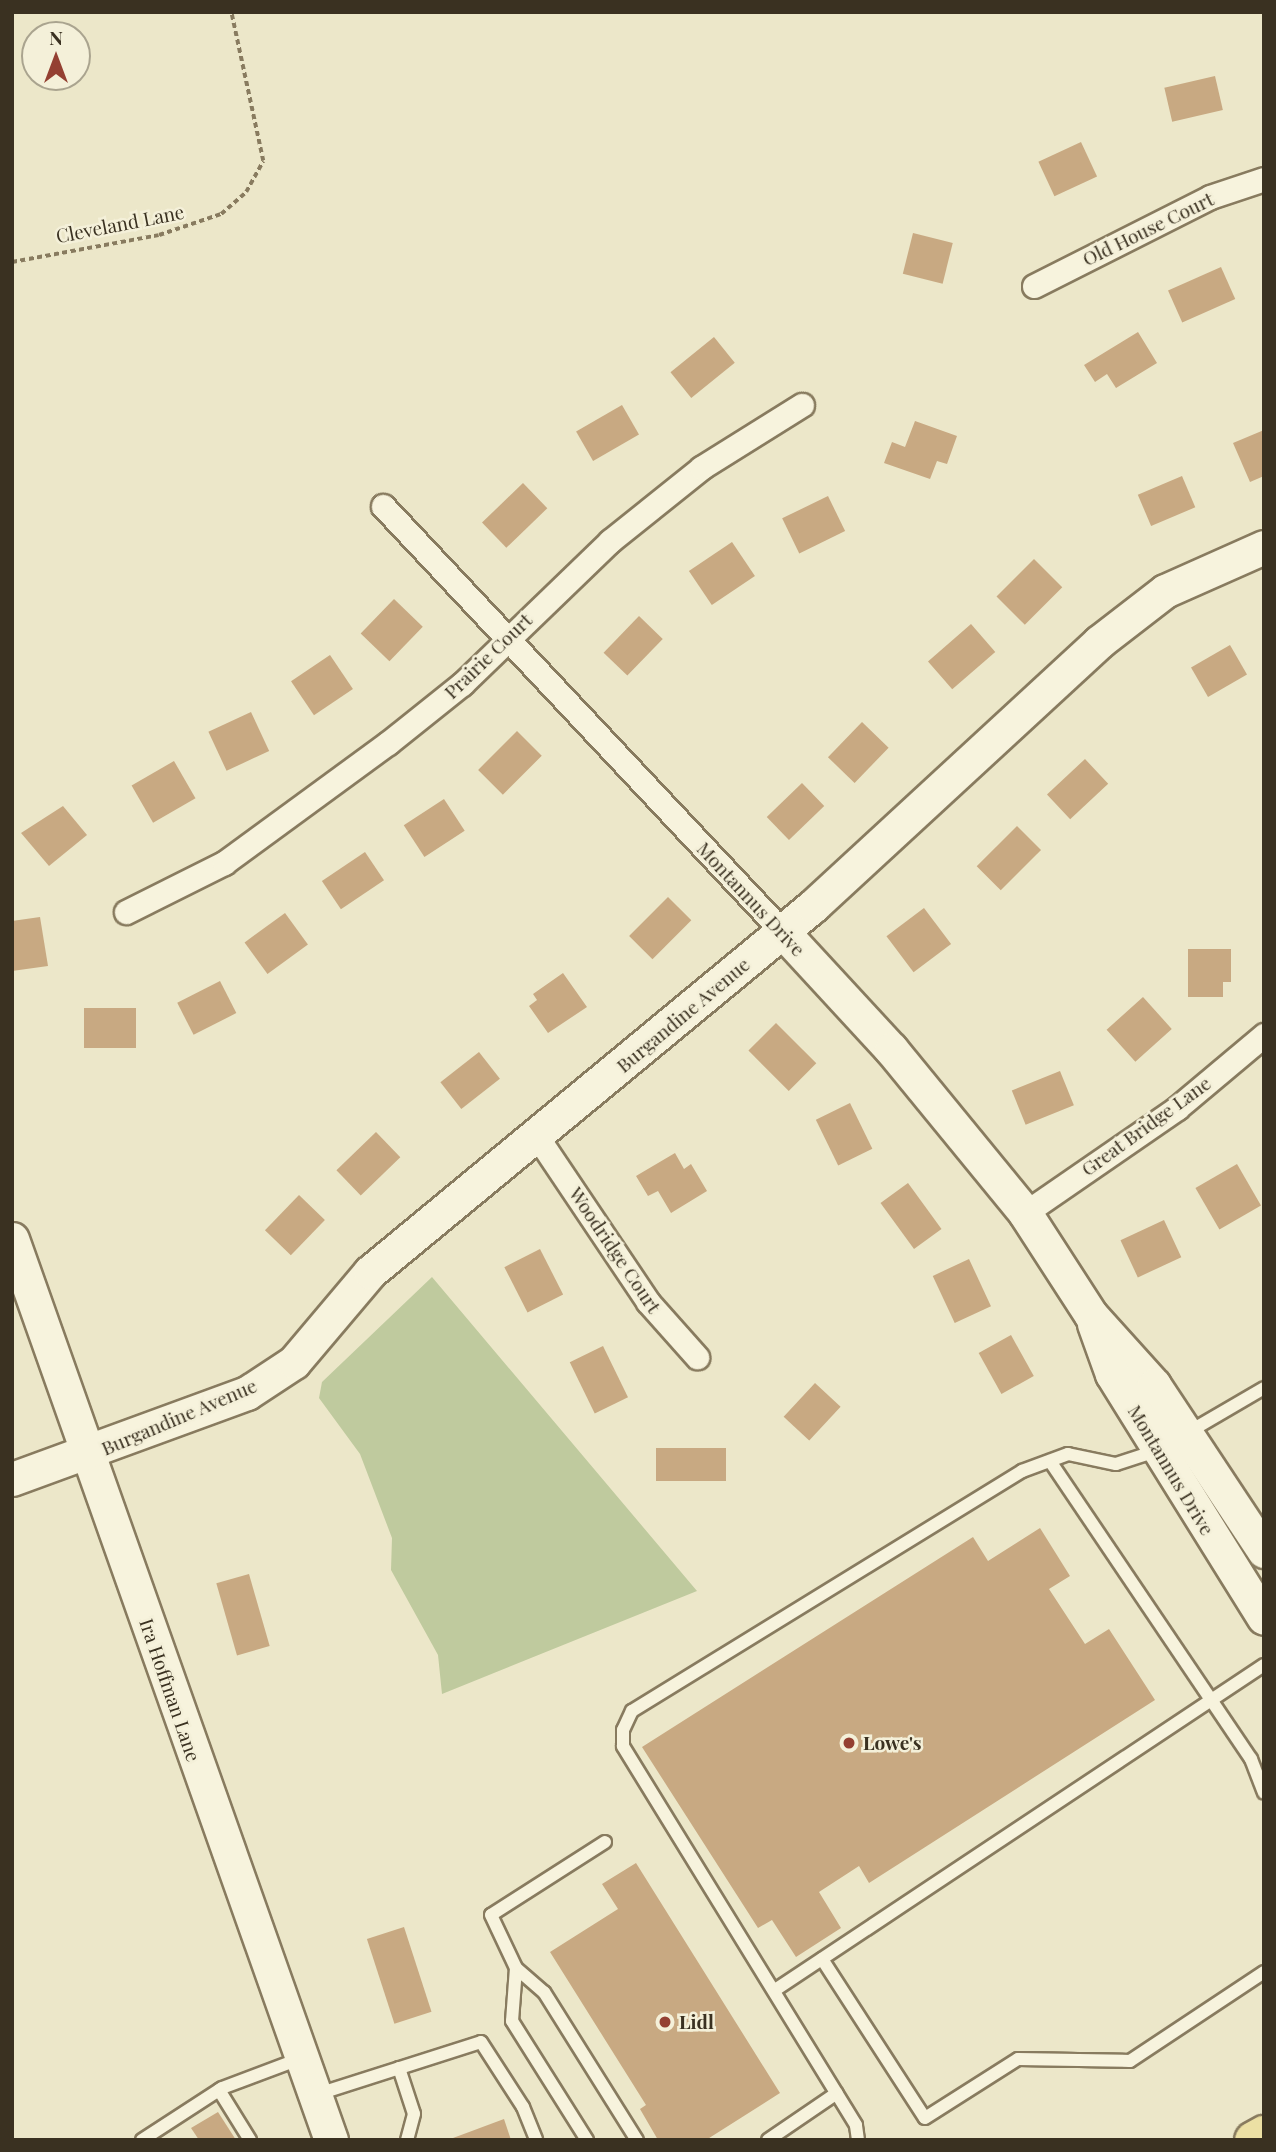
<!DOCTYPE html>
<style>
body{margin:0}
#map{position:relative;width:1276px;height:2152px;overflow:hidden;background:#ece7c9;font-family:"Playfair Display",serif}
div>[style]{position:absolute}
.green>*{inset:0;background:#bfca9e}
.building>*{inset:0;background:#c8a982;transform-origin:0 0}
.path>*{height:3.5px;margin-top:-1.75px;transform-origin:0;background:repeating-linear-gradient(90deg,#887b5f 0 5px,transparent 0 8.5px)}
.roads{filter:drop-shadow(2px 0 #887b5f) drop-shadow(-2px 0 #887b5f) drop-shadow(0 2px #887b5f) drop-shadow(0 -2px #887b5f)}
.lane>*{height:12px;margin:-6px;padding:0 6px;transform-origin:6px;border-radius:6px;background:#f7f3dd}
.street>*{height:23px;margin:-11.5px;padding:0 11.5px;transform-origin:11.5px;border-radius:11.5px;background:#f7f3dd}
.secondary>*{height:33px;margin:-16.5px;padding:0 16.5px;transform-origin:16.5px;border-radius:16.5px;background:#f7f3dd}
.primary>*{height:37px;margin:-18.5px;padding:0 18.5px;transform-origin:18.5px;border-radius:18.5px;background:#ece0a4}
.dots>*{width:19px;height:19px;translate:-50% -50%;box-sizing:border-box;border:4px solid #f4f0d9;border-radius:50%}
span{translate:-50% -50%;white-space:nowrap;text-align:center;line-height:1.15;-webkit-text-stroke:5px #f4f0d9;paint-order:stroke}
.street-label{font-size:19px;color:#3a3121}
.poi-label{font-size:19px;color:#3a3121;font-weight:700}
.left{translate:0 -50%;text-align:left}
.frame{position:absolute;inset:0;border:14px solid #3a3121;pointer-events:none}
.north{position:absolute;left:21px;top:21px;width:70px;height:70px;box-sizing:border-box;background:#f4f0d9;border:2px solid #aaa48f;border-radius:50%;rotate:0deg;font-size:19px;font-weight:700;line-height:28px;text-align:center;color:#3a3121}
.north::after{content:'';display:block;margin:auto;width:24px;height:32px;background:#944032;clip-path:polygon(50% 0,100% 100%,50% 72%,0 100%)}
</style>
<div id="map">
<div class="green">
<i style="clip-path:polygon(432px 1277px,697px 1591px,442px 1694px,438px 1655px,391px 1570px,392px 1538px,360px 1454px,319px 1398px,322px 1382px)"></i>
</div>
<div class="building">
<i style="left:1215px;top:76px;width:35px;height:52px;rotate:77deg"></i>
<i style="left:1081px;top:142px;width:38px;height:47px;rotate:65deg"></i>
<i style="left:913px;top:233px;width:41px;height:42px;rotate:14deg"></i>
<i style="left:1221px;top:267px;width:35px;height:58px;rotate:66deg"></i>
<i style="clip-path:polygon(1138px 332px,1157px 363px,1116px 388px,1107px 374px,1095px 382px,1084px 365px)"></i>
<i style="left:714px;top:337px;width:33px;height:56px;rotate:51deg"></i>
<i style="left:622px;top:405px;width:34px;height:53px;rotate:60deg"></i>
<i style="clip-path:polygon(915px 421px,957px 436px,947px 464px,937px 461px,930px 479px,884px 463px,892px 442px,905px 447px)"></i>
<i style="clip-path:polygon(1264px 430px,1264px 476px,1250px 482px,1233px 443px)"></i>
<i style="left:1182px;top:476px;width:34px;height:48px;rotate:67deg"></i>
<i style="left:523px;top:483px;width:35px;height:57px;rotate:46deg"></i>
<i style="left:828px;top:496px;width:39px;height:51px;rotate:64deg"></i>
<i style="left:732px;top:542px;width:41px;height:52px;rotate:56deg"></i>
<i style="left:1034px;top:559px;width:40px;height:53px;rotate:45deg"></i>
<i style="left:394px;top:599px;width:40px;height:48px;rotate:44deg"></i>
<i style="left:639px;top:616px;width:33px;height:51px;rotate:44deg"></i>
<i style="left:971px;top:624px;width:37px;height:57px;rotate:49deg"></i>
<i style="left:1230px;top:645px;width:34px;height:45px;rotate:60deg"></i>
<i style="left:330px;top:655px;width:41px;height:47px;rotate:56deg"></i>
<i style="left:251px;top:712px;width:43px;height:47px;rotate:65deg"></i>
<i style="left:862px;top:722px;width:37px;height:49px;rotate:44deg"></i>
<i style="left:517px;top:731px;width:35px;height:55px;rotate:45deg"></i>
<i style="left:1085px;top:759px;width:34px;height:52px;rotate:47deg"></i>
<i style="left:174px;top:761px;width:43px;height:49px;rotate:60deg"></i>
<i style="left:802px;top:783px;width:32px;height:49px;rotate:46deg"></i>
<i style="left:444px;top:799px;width:38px;height:48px;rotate:57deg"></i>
<i style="clip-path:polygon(63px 806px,87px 835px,49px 866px,21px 833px)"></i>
<i style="left:1017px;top:826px;width:34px;height:57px;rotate:45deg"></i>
<i style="left:365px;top:852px;width:34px;height:52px;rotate:56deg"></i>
<i style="left:668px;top:897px;width:33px;height:55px;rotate:45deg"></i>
<i style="left:924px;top:908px;width:45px;height:47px;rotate:53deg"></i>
<i style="left:285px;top:913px;width:39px;height:50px;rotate:54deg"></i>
<i style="clip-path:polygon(40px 917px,48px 966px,12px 971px,12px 921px)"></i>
<i style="clip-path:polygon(1188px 949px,1231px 949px,1231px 982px,1223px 982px,1223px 997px,1188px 997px)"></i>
<i style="clip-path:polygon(563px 973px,587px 1007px,548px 1033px,529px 1006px,537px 1000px,533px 994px)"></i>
<i style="left:220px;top:981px;width:36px;height:48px;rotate:63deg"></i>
<i style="left:1143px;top:997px;width:43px;height:49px;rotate:48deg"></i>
<i style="left:84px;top:1008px;width:52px;height:40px"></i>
<i style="left:776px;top:1023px;width:57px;height:39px;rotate:45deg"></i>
<i style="left:479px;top:1052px;width:34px;height:49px;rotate:52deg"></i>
<i style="left:1060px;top:1071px;width:37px;height:52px;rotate:68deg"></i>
<i style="left:850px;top:1103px;width:51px;height:38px;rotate:64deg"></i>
<i style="left:376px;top:1132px;width:35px;height:55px;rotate:46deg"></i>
<i style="clip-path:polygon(675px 1153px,684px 1169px,691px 1164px,707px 1191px,671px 1213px,658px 1191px,648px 1196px,636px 1176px)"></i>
<i style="left:1237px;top:1164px;width:48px;height:48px;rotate:60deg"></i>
<i style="left:908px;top:1183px;width:57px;height:34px;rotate:54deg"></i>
<i style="left:299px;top:1195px;width:36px;height:49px;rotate:44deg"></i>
<i style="left:1164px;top:1220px;width:41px;height:48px;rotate:65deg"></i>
<i style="left:540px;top:1249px;width:51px;height:40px;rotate:63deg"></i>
<i style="left:969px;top:1259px;width:52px;height:40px;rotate:65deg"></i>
<i style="left:1011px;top:1335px;width:47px;height:37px;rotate:61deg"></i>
<i style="left:603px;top:1346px;width:57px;height:37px;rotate:64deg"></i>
<i style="left:815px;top:1383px;width:35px;height:46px;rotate:43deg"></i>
<i style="left:656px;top:1448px;width:70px;height:33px"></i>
<i style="clip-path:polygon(1040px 1528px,1070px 1576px,1049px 1589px,1085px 1644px,1109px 1629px,1155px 1700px,869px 1883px,859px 1866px,819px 1892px,841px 1928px,796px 1957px,772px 1920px,758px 1928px,642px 1747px,973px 1537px,988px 1561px)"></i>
<i style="left:249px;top:1574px;width:75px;height:34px;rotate:74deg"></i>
<i style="clip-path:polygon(636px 1863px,780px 2093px,706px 2140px,658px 2140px,640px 2109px,646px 2105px,550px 1952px,618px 1909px,602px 1884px)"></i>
<i style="left:404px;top:1927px;width:89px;height:39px;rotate:72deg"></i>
<i style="clip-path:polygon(218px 2112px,236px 2140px,199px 2140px,191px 2128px)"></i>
<i style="clip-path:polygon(504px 2119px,511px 2140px,454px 2140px,453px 2138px)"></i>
</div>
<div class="path">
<i style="left:12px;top:262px;width:149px;rotate:-10.4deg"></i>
<i style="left:159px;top:235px;width:65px;rotate:-18.7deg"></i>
<i style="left:221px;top:214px;width:33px;rotate:-41deg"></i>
<i style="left:246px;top:192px;width:35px;rotate:-61deg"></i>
<i style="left:263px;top:161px;width:152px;rotate:-102.1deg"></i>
</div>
<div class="roads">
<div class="lane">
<i style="left:1187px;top:1433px;width:89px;rotate:-30.3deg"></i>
<i style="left:1050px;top:1461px;width:359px;rotate:56deg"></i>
<i style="left:1251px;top:1759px;width:36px;rotate:69deg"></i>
<i style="left:605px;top:1842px;width:135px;rotate:147.4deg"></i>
<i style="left:491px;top:1915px;width:59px;rotate:64.7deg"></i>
<i style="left:516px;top:1968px;width:37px;rotate:41deg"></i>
<i style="left:544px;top:1992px;width:175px;rotate:57.9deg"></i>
<i style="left:822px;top:1959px;width:189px;rotate:57.1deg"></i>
<i style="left:925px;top:2118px;width:110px;rotate:-32.4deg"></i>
<i style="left:1018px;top:2059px;width:112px;rotate:1deg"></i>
<i style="left:1130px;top:2061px;width:161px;rotate:-33.6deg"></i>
<i style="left:516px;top:1968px;width:53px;rotate:94.3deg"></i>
<i style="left:512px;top:2021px;width:141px;rotate:57.8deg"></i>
<i style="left:775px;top:1990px;width:587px;rotate:-33.61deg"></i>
<i style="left:399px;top:2068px;width:48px;rotate:71.9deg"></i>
<i style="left:414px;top:2114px;width:27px;rotate:105deg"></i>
<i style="left:219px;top:2090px;width:59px;rotate:58.2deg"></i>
<i style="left:315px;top:2095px;width:174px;rotate:-17.7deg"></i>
<i style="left:481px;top:2042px;width:77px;rotate:57.1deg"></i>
<i style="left:523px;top:2107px;width:35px;rotate:68deg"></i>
<i style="left:142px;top:2140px;width:95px;rotate:-33deg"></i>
<i style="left:222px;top:2088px;width:85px;rotate:-20.6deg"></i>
<i style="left:768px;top:2140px;width:83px;rotate:-34.3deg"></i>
<i style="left:858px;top:2140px;width:15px;rotate:-98deg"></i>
<i style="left:856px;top:2125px;width:445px;rotate:-121.6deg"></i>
<i style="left:623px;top:1746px;width:16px;rotate:-90deg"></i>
<i style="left:623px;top:1730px;width:21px;rotate:-65deg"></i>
<i style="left:632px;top:1711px;width:458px;rotate:-31.6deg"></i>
<i style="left:1022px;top:1471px;width:49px;rotate:-20.3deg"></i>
<i style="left:1068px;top:1454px;width:49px;rotate:11.8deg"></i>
<i style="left:1116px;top:1464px;width:42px;rotate:-18deg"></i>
</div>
<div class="street">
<i style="left:1034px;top:286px;width:197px;rotate:-26.8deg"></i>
<i style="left:1210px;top:197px;width:57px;rotate:-18.4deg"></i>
<i style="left:383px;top:506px;width:583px;rotate:46.81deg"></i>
<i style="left:126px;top:912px;width:110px;rotate:-26.6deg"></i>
<i style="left:224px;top:863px;width:203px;rotate:-36.2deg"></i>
<i style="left:388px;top:743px;width:95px;rotate:-38.6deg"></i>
<i style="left:462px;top:684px;width:206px;rotate:-44deg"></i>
<i style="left:610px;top:541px;width:117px;rotate:-38.7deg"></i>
<i style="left:701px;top:468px;width:119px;rotate:-32deg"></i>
<i style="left:538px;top:1138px;width:197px;rotate:56.1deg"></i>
<i style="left:648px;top:1302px;width:74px;rotate:48.3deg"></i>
<i style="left:1025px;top:1213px;width:185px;rotate:-34.6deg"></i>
<i style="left:1177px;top:1108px;width:114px;rotate:-40deg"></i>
</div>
<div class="secondary">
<i style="left:782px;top:931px;width:161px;rotate:47.3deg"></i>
<i style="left:891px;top:1049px;width:212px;rotate:50.7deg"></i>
<i style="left:1025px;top:1213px;width:121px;rotate:57.1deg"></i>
<i style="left:1091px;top:1315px;width:94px;rotate:48deg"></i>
<i style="left:1154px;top:1385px;width:199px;rotate:56.5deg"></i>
<i style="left:12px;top:1239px;width:956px;rotate:70.5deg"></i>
<i style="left:1094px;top:1324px;width:53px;rotate:70.2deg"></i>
<i style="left:1112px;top:1374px;width:287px;rotate:58.1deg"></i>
<i style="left:12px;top:1479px;width:250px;rotate:-20.1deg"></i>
<i style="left:247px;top:1393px;width:56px;rotate:-33.4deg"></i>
<i style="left:294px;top:1362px;width:118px;rotate:-49.8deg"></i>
<i style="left:370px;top:1272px;width:575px;rotate:-39.56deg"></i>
<i style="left:813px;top:906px;width:389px;rotate:-42.7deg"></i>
<i style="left:1099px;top:642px;width:83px;rotate:-37.7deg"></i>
<i style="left:1165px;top:591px;width:108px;rotate:-24deg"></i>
</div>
<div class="primary">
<i style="left:1253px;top:2140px;width:13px;rotate:-29deg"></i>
</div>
</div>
<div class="dots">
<i style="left:849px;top:1743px;background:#944032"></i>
<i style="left:665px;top:2022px;background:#944032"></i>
</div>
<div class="street-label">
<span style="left:120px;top:224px;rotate:-11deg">Cleveland Lane</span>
<span style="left:1148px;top:229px;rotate:-26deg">Old House Court</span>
<span style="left:488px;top:656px;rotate:-44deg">Prairie Court</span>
<span style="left:751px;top:899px;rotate:47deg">Montannus Drive</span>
<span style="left:683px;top:1015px;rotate:-40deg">Burgandine Avenue</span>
<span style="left:1146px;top:1126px;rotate:-36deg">Great Bridge Lane</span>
<span style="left:615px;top:1250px;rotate:56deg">Woodridge Court</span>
<span style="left:179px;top:1417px;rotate:-23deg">Burgandine Avenue</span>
<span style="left:1171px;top:1470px;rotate:59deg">Montannus Drive</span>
<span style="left:170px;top:1690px;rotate:71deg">Ira Hoffman Lane</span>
</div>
<div class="poi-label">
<span class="left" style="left:863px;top:1743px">Lowe's</span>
<span class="left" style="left:679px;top:2022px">Lidl</span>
</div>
<div class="frame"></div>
<div class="north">N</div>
</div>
